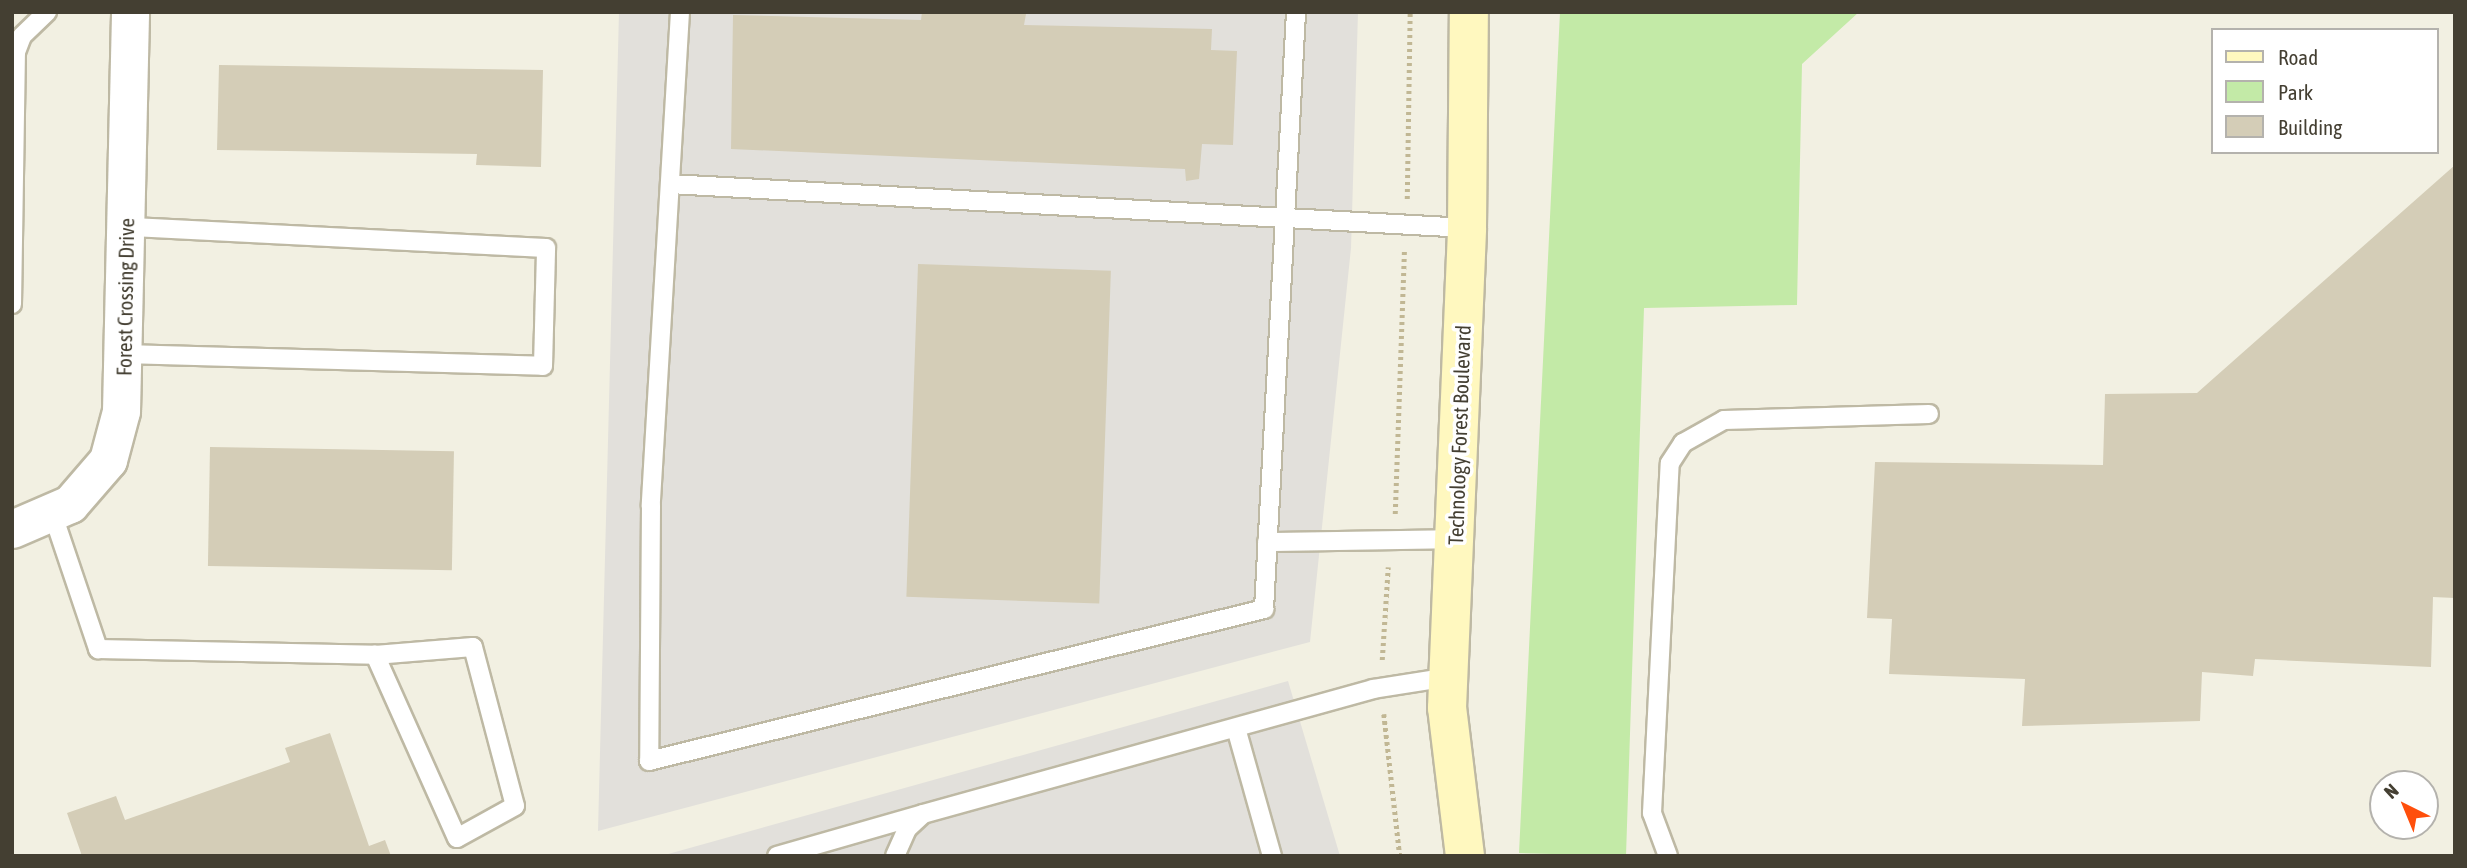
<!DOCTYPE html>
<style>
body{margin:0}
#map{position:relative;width:2467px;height:868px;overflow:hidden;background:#f2f0e2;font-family:"Asap Condensed",sans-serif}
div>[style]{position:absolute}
.green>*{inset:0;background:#c3eaa7}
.parking>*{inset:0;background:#e2e0db}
.building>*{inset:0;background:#d4cdb7;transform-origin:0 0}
.path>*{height:4.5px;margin-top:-2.25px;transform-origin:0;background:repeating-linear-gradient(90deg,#c1b794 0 3.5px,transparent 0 7px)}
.roads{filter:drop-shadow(2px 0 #beb9a4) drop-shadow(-2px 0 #beb9a4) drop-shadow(0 2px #beb9a4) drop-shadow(0 -2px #beb9a4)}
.lane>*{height:18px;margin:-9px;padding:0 9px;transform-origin:9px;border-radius:9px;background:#fff}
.street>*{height:37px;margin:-18.5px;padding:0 18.5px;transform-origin:18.5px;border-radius:18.5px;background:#fff}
.secondary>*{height:38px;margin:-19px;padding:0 19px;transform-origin:19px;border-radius:19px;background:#fff8bf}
span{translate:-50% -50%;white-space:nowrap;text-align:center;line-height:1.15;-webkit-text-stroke:7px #fff;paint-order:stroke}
.street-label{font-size:21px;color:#443f32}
.frame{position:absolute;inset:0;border:14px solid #443f32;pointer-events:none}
.legend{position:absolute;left:2211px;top:28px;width:228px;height:126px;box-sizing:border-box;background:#fff;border:2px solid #b4b2ad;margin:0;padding:9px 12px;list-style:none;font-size:21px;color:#443f32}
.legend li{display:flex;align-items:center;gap:14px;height:35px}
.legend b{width:35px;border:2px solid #b4b2ad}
.north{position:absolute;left:2369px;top:770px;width:70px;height:70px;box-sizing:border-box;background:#fff;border:2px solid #b4b2ad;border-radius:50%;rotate:317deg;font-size:19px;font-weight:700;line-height:28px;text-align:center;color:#443f32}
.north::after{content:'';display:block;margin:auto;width:24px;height:32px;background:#ff4f0c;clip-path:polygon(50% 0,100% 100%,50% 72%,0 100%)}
</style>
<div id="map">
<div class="green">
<i style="clip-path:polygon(1560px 12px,1859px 12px,1802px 64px,1797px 305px,1644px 308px,1626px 856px,1519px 853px)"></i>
</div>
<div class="parking">
<i style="clip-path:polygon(619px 12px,1358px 12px,1351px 248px,1310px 642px,598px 831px)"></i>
<i style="clip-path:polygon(1288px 681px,1340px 856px,661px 856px)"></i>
</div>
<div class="building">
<i style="clip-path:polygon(922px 12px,1026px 14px,1024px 25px,1212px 29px,1211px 50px,1237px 51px,1233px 145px,1202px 144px,1199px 179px,1186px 181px,1185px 169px,731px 149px,733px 15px,921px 20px)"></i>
<i style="clip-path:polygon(219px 65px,543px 70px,541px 167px,476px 165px,477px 154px,217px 150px)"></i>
<i style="clip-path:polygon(2455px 165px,2455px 598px,2433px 597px,2431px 667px,2255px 659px,2253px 676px,2202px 672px,2200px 721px,2022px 726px,2025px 679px,1889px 674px,1892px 619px,1867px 618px,1875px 462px,2103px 465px,2105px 394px,2197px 393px)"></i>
<i style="left:918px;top:264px;width:193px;height:333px;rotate:2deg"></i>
<i style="left:210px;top:447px;width:244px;height:119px;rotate:1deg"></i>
<i style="clip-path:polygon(330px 733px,369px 846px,385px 840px,391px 856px,82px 856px,67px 813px,116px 796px,125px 820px,290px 762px,285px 748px)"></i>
</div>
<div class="path">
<i style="left:1407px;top:199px;width:187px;rotate:-89.1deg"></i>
<i style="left:1395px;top:514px;width:264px;rotate:-88deg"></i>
<i style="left:1382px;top:660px;width:93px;rotate:-86.3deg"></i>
<i style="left:1384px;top:714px;width:143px;rotate:83.6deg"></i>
</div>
<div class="roads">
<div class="lane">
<i style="left:680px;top:12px;width:495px;rotate:93.4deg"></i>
<i style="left:651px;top:506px;width:255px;rotate:90.4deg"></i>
<i style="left:649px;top:761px;width:634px;rotate:-13.88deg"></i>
<i style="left:1264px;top:609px;width:598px;rotate:-86.93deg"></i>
<i style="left:670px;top:184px;width:798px;rotate:3.16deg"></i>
<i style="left:12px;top:304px;width:252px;rotate:-89.1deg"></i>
<i style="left:16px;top:52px;width:17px;rotate:-69deg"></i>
<i style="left:22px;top:36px;width:35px;rotate:-44deg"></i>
<i style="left:124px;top:354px;width:419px;rotate:1.6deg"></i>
<i style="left:543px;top:366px;width:118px;rotate:-88.5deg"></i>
<i style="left:546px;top:248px;width:420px;rotate:-177.1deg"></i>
<i style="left:52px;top:512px;width:145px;rotate:71.4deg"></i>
<i style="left:98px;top:649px;width:277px;rotate:1.2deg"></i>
<i style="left:375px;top:655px;width:98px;rotate:-4.7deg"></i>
<i style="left:473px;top:647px;width:164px;rotate:75.2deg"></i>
<i style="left:515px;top:806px;width:66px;rotate:151.1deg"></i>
<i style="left:457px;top:838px;width:201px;rotate:-114.1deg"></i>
<i style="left:1267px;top:542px;width:188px;rotate:-0.9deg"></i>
<i style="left:1236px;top:728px;width:133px;rotate:74.3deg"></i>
<i style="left:777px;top:856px;width:149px;rotate:-16deg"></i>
<i style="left:895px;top:856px;width:30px;rotate:-66deg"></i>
<i style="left:907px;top:829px;width:22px;rotate:-43deg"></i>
<i style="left:923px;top:814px;width:467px;rotate:-15.5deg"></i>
<i style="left:1373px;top:689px;width:77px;rotate:-9deg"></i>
<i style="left:1668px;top:856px;width:46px;rotate:-110.4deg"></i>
<i style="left:1652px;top:813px;width:350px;rotate:-87.1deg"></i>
<i style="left:1670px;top:463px;width:24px;rotate:-57deg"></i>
<i style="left:1683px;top:443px;width:47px;rotate:-29.3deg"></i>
<i style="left:1724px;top:420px;width:205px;rotate:-1.7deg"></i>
</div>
<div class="street">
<i style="left:12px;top:529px;width:63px;rotate:-23.3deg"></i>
<i style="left:70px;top:504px;width:58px;rotate:-49.2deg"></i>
<i style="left:108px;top:460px;width:51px;rotate:-75.1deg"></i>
<i style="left:121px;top:411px;width:399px;rotate:-88.7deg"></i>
</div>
<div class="secondary">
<i style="left:1465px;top:856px;width:149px;rotate:-96.9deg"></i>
<i style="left:1447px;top:708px;width:480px;rotate:-87.6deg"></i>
<i style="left:1467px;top:228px;width:216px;rotate:-89.5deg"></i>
</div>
</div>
<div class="street-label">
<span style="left:125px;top:297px;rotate:-89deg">Forest Crossing Drive</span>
<span style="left:1459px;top:435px;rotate:-88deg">Technology Forest Boulevard</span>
</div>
<div class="frame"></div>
<ul class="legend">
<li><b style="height:9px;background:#fff8bf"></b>Road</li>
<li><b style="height:19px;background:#c3eaa7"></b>Park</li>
<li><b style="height:19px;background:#d4cdb7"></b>Building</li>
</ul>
<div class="north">N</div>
</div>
